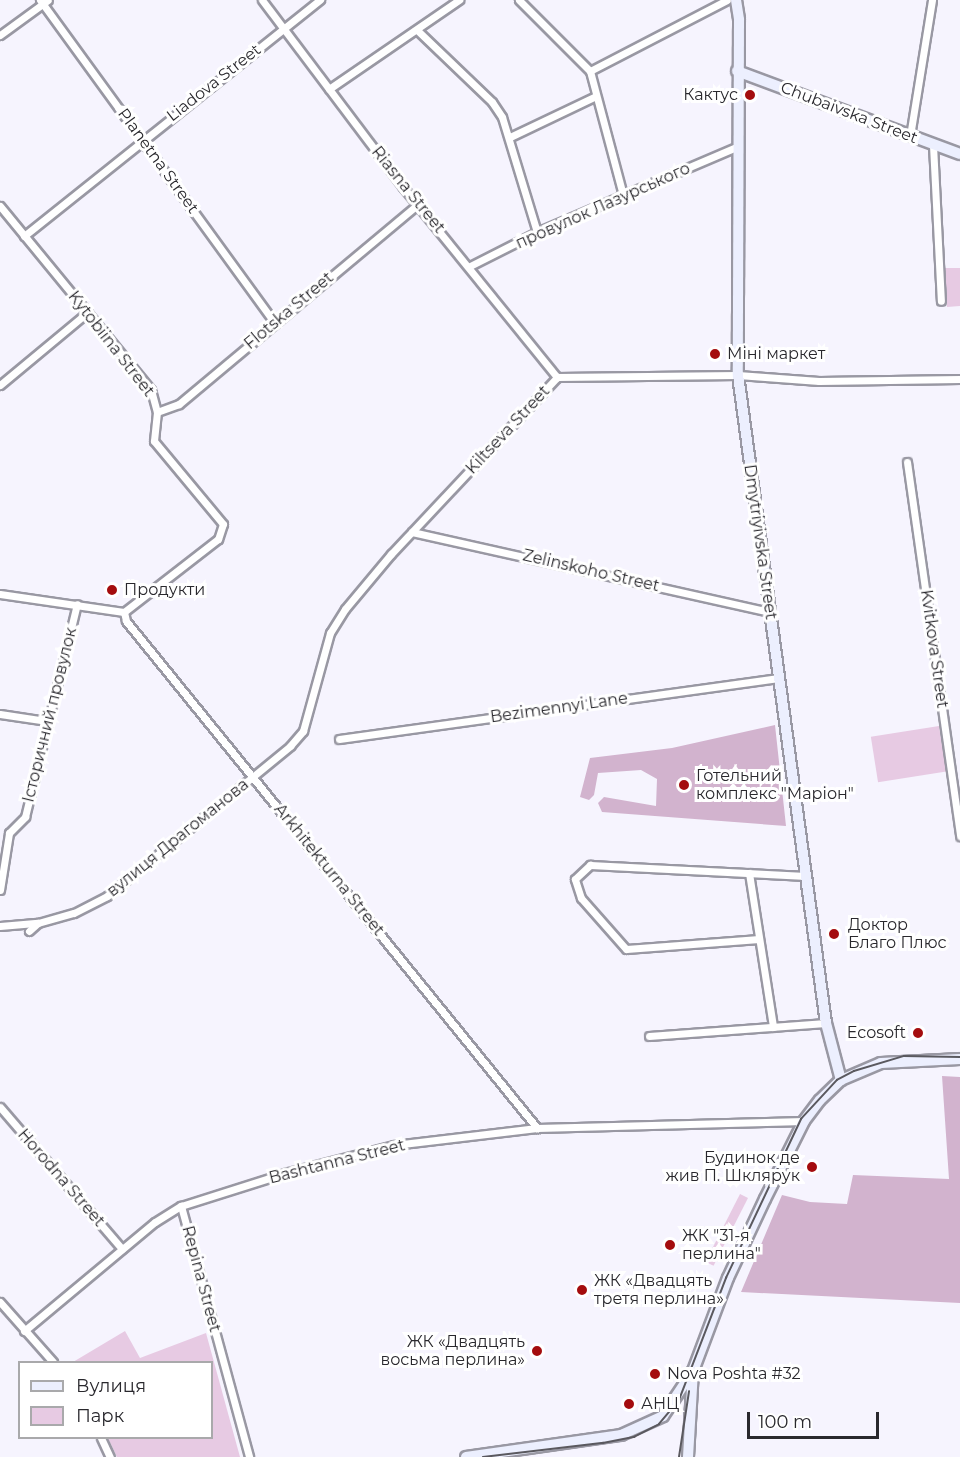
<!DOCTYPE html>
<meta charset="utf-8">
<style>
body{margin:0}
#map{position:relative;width:960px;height:1457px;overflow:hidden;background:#f6f4fe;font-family:Montserrat,sans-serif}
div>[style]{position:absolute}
.green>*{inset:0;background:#e7cae3;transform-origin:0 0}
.forest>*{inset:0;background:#d2b3ce}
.roads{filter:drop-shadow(2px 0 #9998a3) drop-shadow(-2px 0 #9998a3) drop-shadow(0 2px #9998a3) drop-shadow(0 -2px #9998a3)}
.street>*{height:7px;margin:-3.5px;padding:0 3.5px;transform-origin:3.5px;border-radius:3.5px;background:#fff}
.secondary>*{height:10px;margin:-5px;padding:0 5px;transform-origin:5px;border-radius:5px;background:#eceffe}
.tram>*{height:1.5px;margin:-0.75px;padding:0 0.75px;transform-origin:0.75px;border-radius:0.75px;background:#5a595f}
.dots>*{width:16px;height:16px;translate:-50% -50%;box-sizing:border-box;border:3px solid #fff;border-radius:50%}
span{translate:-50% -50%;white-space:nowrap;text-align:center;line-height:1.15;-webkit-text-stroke:6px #fff;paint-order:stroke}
.street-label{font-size:16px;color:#29282d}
.poi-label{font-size:16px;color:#29282d}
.right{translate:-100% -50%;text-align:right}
.left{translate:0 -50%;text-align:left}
.legend{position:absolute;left:18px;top:1361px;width:195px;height:78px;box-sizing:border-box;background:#fff;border:2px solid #a9a9ab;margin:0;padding:8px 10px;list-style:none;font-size:18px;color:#29282d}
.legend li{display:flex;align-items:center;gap:12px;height:30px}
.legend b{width:30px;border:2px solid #a9a9ab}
.scale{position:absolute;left:747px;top:1412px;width:132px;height:27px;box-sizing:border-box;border:3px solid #29282d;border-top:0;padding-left:8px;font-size:18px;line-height:21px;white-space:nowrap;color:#29282d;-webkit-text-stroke:4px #fff;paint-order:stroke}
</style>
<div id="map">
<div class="green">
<i style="clip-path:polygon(960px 268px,960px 306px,947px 307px,945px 268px)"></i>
<i style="left:939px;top:726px;width:46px;height:69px;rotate:81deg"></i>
<i style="left:740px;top:1194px;width:9px;height:76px;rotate:27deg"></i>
<i style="clip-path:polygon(125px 1331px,140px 1358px,206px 1333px,240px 1457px,117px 1457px,108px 1438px,212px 1438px,212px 1362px,73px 1362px)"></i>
</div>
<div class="forest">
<i style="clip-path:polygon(775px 725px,786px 826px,602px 812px,598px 803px,604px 797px,656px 806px,657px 779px,641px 770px,598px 773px,594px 795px,589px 800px,580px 797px,590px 758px,672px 748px)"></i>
<i style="clip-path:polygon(942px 1076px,960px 1077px,960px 1303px,741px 1292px,782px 1195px,810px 1202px,847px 1204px,853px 1175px,949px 1179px)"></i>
</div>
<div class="roads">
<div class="street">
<i style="left:40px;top:0;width:399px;rotate:54deg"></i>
<i style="left:262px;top:0;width:234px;rotate:53deg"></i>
<i style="left:403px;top:187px;width:245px;rotate:51deg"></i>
<i style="left:519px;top:0;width:100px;rotate:45deg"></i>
<i style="left:590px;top:71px;width:128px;rotate:75.1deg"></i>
<i style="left:417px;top:30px;width:104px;rotate:43.8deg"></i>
<i style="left:492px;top:102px;width:18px;rotate:56deg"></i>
<i style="left:502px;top:117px;width:120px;rotate:73.1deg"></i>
<i style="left:0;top:35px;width:59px;rotate:-36.1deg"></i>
<i style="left:590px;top:71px;width:154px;rotate:-27.4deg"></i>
<i style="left:329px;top:89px;width:158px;rotate:-34.4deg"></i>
<i style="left:910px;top:136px;width:138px;rotate:-80.8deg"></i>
<i style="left:510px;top:137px;width:95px;rotate:-25.5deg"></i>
<i style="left:933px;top:145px;width:156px;rotate:87.1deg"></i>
<i style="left:0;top:206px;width:238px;rotate:50.6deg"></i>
<i style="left:151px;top:390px;width:23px;rotate:75deg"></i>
<i style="left:157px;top:412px;width:29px;rotate:96deg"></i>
<i style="left:154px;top:441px;width:108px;rotate:50.3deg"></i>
<i style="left:223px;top:524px;width:16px;rotate:108deg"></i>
<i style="left:218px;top:539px;width:119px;rotate:142.2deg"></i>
<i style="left:24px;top:236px;width:379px;rotate:-38.6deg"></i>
<i style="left:470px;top:266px;width:75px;rotate:-26.9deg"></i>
<i style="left:537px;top:232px;width:216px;rotate:-23.1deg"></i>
<i style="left:0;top:385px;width:114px;rotate:-39.7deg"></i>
<i style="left:157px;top:412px;width:23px;rotate:-20deg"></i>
<i style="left:179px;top:404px;width:312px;rotate:-39.9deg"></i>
<i style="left:907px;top:462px;width:378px;rotate:81.9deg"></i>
<i style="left:412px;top:532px;width:367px;rotate:12.6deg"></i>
<i style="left:0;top:594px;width:125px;rotate:8.3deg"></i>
<i style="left:124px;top:612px;width:9px;rotate:77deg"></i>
<i style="left:126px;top:621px;width:653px;rotate:50.97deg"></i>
<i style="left:0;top:714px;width:48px;rotate:8.5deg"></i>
<i style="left:339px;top:739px;width:444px;rotate:-7.9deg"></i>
<i style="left:749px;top:873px;width:156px;rotate:81.1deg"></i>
<i style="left:0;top:890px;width:58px;rotate:-81deg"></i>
<i style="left:9px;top:833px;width:23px;rotate:-45deg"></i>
<i style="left:25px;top:817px;width:219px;rotate:-76.3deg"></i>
<i style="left:0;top:926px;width:38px;rotate:-5deg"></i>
<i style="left:38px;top:923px;width:37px;rotate:-16deg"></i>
<i style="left:74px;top:913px;width:37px;rotate:-27deg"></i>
<i style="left:107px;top:896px;width:237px;rotate:-39.3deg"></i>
<i style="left:290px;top:746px;width:20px;rotate:-49deg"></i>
<i style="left:303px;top:731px;width:102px;rotate:-74.6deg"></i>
<i style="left:330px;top:633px;width:28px;rotate:-58deg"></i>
<i style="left:345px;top:609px;width:72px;rotate:-50.1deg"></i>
<i style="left:391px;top:554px;width:243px;rotate:-46.8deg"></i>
<i style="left:557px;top:377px;width:181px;rotate:-0.6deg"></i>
<i style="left:738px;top:375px;width:81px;rotate:4.2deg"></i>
<i style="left:819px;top:381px;width:141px;rotate:-0.8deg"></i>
<i style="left:29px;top:931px;width:12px;rotate:-42deg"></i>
<i style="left:759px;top:939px;width:133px;rotate:175.7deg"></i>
<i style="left:626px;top:949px;width:68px;rotate:-131.4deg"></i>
<i style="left:581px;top:898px;width:20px;rotate:-108deg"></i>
<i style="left:575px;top:879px;width:21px;rotate:-43deg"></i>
<i style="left:590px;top:865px;width:216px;rotate:2.9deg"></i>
<i style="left:649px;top:1036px;width:177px;rotate:-4.2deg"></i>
<i style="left:0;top:1107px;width:187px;rotate:49.3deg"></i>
<i style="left:181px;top:1206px;width:260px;rotate:74.8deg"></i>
<i style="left:0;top:1302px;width:80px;rotate:48.5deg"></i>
<i style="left:24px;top:1331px;width:170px;rotate:-39.8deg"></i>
<i style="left:155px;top:1222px;width:31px;rotate:-32deg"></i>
<i style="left:181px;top:1206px;width:109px;rotate:-17.6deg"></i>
<i style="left:285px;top:1173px;width:113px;rotate:-14.4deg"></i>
<i style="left:394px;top:1145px;width:144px;rotate:-6.8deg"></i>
<i style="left:537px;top:1128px;width:267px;rotate:-1.5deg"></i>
<i style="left:101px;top:1438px;width:21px;rotate:65deg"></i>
</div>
<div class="secondary">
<i style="left:736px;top:0;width:20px;rotate:81deg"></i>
<i style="left:739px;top:20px;width:355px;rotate:90.2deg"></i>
<i style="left:738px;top:375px;width:654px;rotate:82.27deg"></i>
<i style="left:826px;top:1023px;width:59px;rotate:75.3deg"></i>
<i style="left:737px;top:71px;width:238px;rotate:20.4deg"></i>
<i style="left:466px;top:1457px;width:157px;rotate:-8.1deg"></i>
<i style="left:621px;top:1435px;width:46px;rotate:-24.3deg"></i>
<i style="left:663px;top:1416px;width:54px;rotate:-56.3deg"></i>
<i style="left:693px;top:1371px;width:99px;rotate:-69.4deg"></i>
<i style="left:728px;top:1278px;width:87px;rotate:-64.9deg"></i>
<i style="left:765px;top:1199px;width:87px;rotate:-63.4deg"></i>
<i style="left:804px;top:1121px;width:26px;rotate:-53deg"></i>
<i style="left:820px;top:1100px;width:29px;rotate:-44deg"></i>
<i style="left:841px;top:1080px;width:43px;rotate:-23deg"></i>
<i style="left:881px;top:1063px;width:79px;rotate:-2.9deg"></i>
<i style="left:688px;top:1457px;width:86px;rotate:-86.7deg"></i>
</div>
</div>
<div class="tram">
<i style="left:483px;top:1457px;width:121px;rotate:-6.7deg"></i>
<i style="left:603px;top:1443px;width:32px;rotate:-11deg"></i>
<i style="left:634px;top:1437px;width:28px;rotate:-27deg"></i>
<i style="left:659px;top:1424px;width:31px;rotate:-50deg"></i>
<i style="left:679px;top:1400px;width:131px;rotate:-68.9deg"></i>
<i style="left:726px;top:1278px;width:176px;rotate:-64.7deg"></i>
<i style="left:801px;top:1119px;width:53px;rotate:-47.3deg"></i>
<i style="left:837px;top:1080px;width:19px;rotate:-28deg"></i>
<i style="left:854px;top:1071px;width:52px;rotate:-16.7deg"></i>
<i style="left:904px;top:1056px;width:56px;rotate:1deg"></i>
<i style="left:679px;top:1457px;width:66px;rotate:-81.3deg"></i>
</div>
<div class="dots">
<i style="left:750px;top:95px;background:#a40c0e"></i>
<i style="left:715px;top:354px;background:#a40c0e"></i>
<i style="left:112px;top:590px;background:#a40c0e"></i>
<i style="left:684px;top:785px;background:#a40c0e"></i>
<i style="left:834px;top:934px;background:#a40c0e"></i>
<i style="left:918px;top:1033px;background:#a40c0e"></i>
<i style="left:812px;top:1167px;background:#a40c0e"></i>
<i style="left:670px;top:1245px;background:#a40c0e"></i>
<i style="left:582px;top:1290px;background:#a40c0e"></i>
<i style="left:537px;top:1351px;background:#a40c0e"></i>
<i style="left:655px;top:1374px;background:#a40c0e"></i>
<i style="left:629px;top:1404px;background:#a40c0e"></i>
</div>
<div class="street-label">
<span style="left:214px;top:83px;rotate:-38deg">Liadova Street</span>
<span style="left:849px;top:113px;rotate:21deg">Chubaivska Street</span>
<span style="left:158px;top:161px;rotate:54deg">Planetna Street</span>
<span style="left:408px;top:190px;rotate:51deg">Riasna Street</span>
<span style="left:603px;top:206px;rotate:-24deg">провулок Лазурського</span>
<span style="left:289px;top:311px;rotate:-40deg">Flotska Street</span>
<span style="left:111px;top:344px;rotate:52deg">Kytobiina Street</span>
<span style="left:508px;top:430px;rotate:-47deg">Kiltseva Street</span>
<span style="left:760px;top:542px;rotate:82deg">Dmytriyivska Street</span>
<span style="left:591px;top:571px;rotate:13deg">Zelinskoho Street</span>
<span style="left:934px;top:649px;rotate:82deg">Kvitkova Street</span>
<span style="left:559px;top:708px;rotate:-8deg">Bezimennyi Lane</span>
<span style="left:50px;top:715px;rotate:-76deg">Історичний провулок</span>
<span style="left:178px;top:838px;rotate:-39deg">вулиця Драгоманова</span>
<span style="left:329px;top:870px;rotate:51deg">Arkhitekturna Street</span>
<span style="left:337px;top:1162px;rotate:-14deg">Bashtanna Street</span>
<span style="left:61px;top:1178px;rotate:49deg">Horodna Street</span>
<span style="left:201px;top:1279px;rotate:75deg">Repina Street</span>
</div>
<div class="poi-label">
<span class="right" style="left:738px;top:95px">Кактус</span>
<span class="left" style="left:727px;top:354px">Міні маркет</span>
<span class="left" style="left:124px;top:590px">Продукти</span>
<span class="left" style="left:696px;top:785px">Готельний<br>комплекс "Маріон"</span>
<span class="left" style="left:848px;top:934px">Доктор<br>Благо Плюс</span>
<span class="right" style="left:906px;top:1033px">Ecosoft</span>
<span class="right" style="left:800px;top:1167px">Будинок де<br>жив П. Шклярук</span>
<span class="left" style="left:682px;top:1245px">ЖК "31-я<br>перлина"</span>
<span class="left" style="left:594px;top:1290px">ЖК «Двадцять<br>третя перлина»</span>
<span class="right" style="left:525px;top:1351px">ЖК «Двадцять<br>восьма перлина»</span>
<span class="left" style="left:667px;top:1374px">Nova Poshta #32</span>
<span class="left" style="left:641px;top:1404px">АНЦ</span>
</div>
<ul class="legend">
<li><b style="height:8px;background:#eceffe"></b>Вулиця</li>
<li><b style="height:16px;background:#e7cae3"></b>Парк</li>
</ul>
<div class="scale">100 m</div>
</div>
